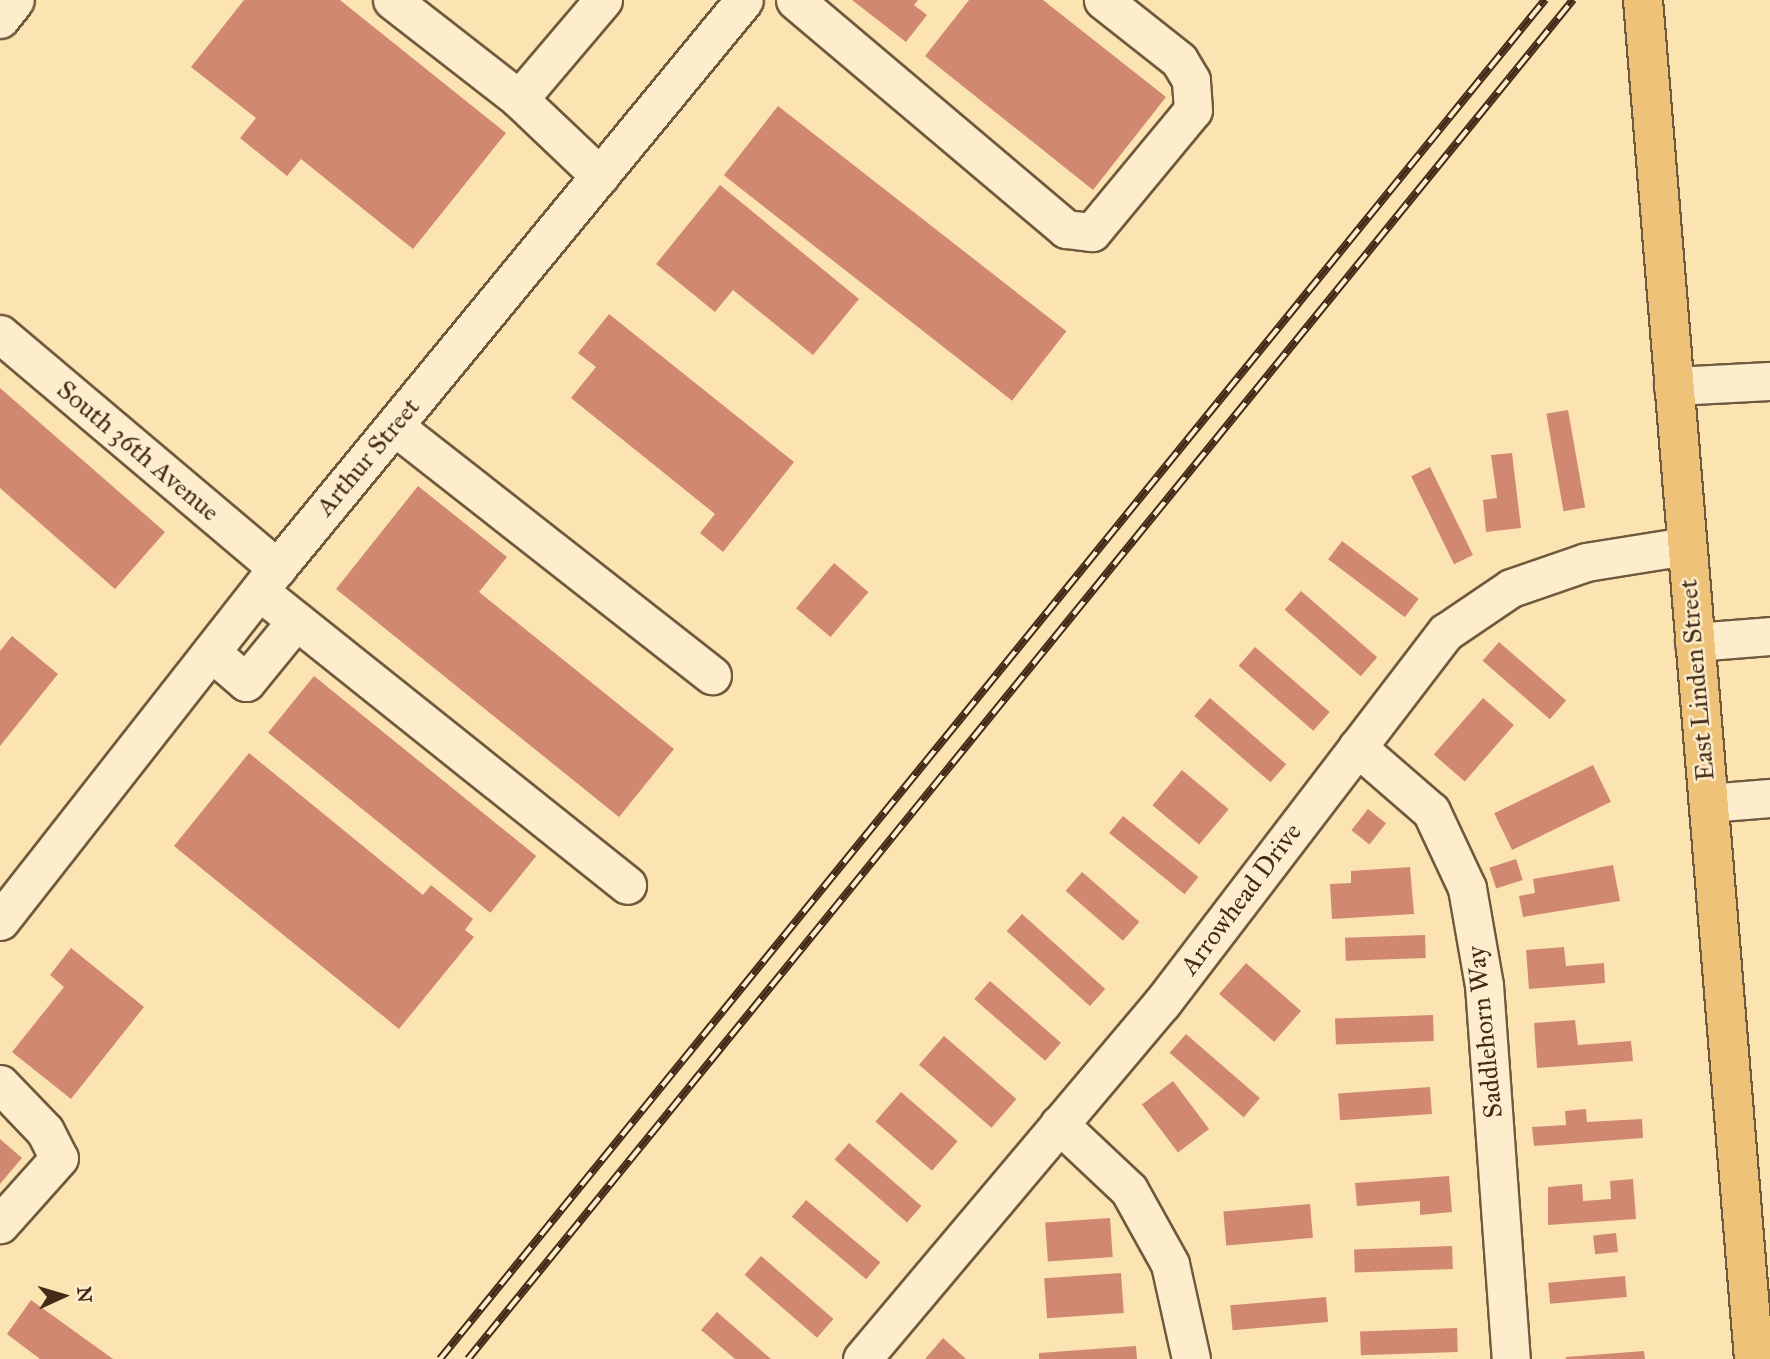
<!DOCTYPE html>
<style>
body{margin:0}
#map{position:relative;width:1770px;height:1359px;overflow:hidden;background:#fce4b2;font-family:"IM FELL Great Primer",serif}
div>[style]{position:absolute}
.building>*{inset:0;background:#d18871;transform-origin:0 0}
.roads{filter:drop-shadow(2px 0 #705a3e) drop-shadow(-2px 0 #705a3e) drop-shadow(0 2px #705a3e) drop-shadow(0 -2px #705a3e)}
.minor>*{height:37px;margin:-18.5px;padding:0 18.5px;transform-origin:18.5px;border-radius:18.5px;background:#fdedcd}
.major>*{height:38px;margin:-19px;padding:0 19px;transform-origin:19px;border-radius:19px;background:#eec279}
.rail>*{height:8px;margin-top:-4px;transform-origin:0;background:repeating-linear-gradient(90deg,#fdedcd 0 16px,#422c17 0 32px);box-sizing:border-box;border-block:2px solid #422c17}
span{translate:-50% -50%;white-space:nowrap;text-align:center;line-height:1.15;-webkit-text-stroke:5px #fdedcd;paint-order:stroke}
.street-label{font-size:26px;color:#422c17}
.north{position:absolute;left:28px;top:1261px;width:70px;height:70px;-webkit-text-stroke:5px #fdedcd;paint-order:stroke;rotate:86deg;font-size:19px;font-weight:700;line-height:28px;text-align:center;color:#422c17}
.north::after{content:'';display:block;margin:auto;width:24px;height:32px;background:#422c17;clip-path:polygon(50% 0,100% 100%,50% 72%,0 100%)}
</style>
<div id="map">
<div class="building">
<i style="clip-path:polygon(244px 0,340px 0,506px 133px,413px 249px,301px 159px,287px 176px,240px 138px,256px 118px,191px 67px)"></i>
<i style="clip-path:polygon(852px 0,918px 0,914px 5px,927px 15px,906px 42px)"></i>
<i style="clip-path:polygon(969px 0,1043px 0,1166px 97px,1093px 190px,925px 56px)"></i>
<i style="left:778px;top:106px;width:366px;height:88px;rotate:38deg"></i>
<i style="clip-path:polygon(720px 185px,859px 299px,813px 355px,733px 290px,715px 312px,656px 264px)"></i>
<i style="clip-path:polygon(609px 314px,794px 462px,723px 552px,700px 533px,715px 514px,571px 398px,596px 367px,578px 353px)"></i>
<i style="clip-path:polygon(0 388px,165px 532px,115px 589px,0 488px)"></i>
<i style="left:1568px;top:410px;width:99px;height:22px;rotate:80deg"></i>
<i style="clip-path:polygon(1512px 453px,1521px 528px,1486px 532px,1483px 500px,1497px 498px,1491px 455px)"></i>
<i style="left:1430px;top:467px;width:98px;height:21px;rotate:64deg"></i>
<i style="clip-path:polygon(418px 486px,507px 557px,479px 592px,674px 749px,619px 817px,336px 589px)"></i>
<i style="left:1342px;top:541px;width:96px;height:23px;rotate:37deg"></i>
<i style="left:834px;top:563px;width:45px;height:59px;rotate:40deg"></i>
<i style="left:1301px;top:591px;width:101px;height:25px;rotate:41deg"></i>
<i style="clip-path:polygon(12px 636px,58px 674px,0 746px,0 651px)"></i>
<i style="left:1499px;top:642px;width:89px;height:25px;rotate:41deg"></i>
<i style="left:1255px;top:647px;width:99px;height:25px;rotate:41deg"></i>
<i style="left:314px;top:676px;width:286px;height:73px;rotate:39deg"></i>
<i style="left:1210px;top:698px;width:101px;height:24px;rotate:41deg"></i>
<i style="left:1483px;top:698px;width:41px;height:75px;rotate:41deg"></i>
<i style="clip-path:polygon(249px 753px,423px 895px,431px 885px,473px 919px,465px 930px,474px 937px,399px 1029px,174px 846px)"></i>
<i style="left:1593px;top:765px;width:41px;height:110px;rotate:64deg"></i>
<i style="left:1182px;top:770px;width:61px;height:46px;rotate:40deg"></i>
<i style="left:1368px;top:809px;width:23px;height:27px;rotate:38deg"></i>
<i style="left:1123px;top:816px;width:97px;height:22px;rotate:39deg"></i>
<i style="left:1516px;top:859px;width:22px;height:28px;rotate:72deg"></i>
<i style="clip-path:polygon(1613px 865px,1620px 901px,1523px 917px,1519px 896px,1535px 893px,1533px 879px)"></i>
<i style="clip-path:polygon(1410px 867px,1414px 914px,1332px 919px,1330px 884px,1351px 883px,1351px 871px)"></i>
<i style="left:1082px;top:872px;width:76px;height:25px;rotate:41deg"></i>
<i style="left:1022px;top:914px;width:112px;height:23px;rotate:42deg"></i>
<i style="left:1425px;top:935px;width:23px;height:80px;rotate:88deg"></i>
<i style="clip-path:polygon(1564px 947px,1566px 966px,1604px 963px,1605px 983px,1529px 989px,1526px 950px)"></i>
<i style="clip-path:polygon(71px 948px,144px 1007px,71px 1099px,12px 1052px,64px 987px,50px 975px)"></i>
<i style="left:1246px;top:963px;width:73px;height:41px;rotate:41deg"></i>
<i style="left:990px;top:981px;width:94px;height:24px;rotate:41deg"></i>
<i style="left:1433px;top:1015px;width:26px;height:98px;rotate:88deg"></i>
<i style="clip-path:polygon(1575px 1020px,1578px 1045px,1631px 1041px,1633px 1061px,1537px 1068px,1534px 1023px)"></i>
<i style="left:1186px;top:1034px;width:98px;height:25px;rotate:41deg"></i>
<i style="left:944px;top:1036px;width:96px;height:38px;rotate:41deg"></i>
<i style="left:1173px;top:1081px;width:60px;height:39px;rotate:53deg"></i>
<i style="left:1430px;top:1087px;width:27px;height:92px;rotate:86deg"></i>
<i style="left:901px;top:1092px;width:75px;height:39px;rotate:41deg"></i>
<i style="clip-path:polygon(1586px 1109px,1587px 1122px,1642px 1119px,1643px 1138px,1534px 1146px,1532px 1127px,1566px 1125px,1565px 1111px)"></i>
<i style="clip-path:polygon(0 1139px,22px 1158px,0 1184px)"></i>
<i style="left:849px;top:1143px;width:96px;height:22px;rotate:41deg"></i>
<i style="clip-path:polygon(1449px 1176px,1452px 1212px,1420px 1215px,1420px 1201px,1357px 1206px,1355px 1183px)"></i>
<i style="clip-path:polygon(1633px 1179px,1636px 1219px,1548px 1225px,1548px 1187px,1582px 1184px,1583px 1201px,1611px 1199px,1610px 1181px)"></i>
<i style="left:806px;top:1200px;width:97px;height:22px;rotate:40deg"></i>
<i style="left:1310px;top:1204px;width:34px;height:87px;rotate:85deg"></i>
<i style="left:1110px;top:1218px;width:39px;height:65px;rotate:86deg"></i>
<i style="left:1616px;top:1233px;width:19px;height:23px;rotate:84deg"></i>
<i style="left:1452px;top:1246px;width:23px;height:98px;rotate:88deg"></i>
<i style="left:761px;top:1256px;width:96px;height:25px;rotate:41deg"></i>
<i style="left:1121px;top:1273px;width:40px;height:77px;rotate:86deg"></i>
<i style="left:1625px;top:1276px;width:21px;height:77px;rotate:85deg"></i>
<i style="left:1326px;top:1297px;width:25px;height:96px;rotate:85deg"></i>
<i style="clip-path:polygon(31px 1300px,113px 1359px,40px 1359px,7px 1334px)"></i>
<i style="clip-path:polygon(717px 1312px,771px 1359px,735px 1359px,701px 1330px)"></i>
<i style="left:1457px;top:1328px;width:24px;height:97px;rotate:88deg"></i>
<i style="clip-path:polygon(943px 1338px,966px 1359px,925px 1359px)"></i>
<i style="clip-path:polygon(1136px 1346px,1137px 1359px,1039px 1359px,1039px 1353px)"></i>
<i style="clip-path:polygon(1644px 1351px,1645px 1359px,1566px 1359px,1566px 1357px)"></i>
</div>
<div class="roads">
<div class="minor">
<i style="left:392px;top:0;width:161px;rotate:37.9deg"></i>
<i style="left:795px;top:0;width:355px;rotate:40.2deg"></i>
<i style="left:1066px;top:229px;width:26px;rotate:7deg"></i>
<i style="left:1092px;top:232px;width:158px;rotate:-50.4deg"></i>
<i style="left:1193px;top:110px;width:30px;rotate:-94deg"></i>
<i style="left:1191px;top:80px;width:23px;rotate:-121deg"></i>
<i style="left:1179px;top:60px;width:97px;rotate:-141.7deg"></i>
<i style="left:0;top:19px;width:24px;rotate:-52deg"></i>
<i style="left:600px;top:176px;width:112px;rotate:-136.5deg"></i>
<i style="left:519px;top:99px;width:130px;rotate:-49.7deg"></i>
<i style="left:0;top:334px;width:363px;rotate:40.2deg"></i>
<i style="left:1673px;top:386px;width:97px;rotate:-3deg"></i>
<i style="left:394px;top:426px;width:404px;rotate:38.1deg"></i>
<i style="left:259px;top:591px;width:471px;rotate:38.6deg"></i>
<i style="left:1694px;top:642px;width:76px;rotate:-4.5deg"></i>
<i style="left:211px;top:652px;width:46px;rotate:40.6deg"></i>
<i style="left:246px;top:682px;width:79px;rotate:-50.7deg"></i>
<i style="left:1357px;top:747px;width:98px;rotate:40.9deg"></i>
<i style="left:1431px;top:811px;width:85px;rotate:64.9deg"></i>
<i style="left:1467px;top:888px;width:98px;rotate:80.1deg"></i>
<i style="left:1484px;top:985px;width:375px;rotate:85.9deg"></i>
<i style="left:1708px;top:803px;width:62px;rotate:-4.6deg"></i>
<i style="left:0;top:921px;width:449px;rotate:-51.9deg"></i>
<i style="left:277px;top:568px;width:735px;rotate:-50.57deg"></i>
<i style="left:0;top:1084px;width:65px;rotate:46.2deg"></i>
<i style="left:45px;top:1131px;width:30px;rotate:63deg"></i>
<i style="left:59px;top:1158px;width:89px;rotate:131.8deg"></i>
<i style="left:1059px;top:1124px;width:96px;rotate:43.3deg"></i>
<i style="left:1129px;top:1190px;width:85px;rotate:61deg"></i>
<i style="left:1170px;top:1264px;width:97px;rotate:77.5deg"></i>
<i style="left:862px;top:1359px;width:466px;rotate:-49.9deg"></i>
<i style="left:1162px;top:1003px;width:467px;rotate:-52.6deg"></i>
<i style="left:1446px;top:632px;width:78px;rotate:-34.1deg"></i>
<i style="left:1511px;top:588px;width:79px;rotate:-19.1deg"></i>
<i style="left:1586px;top:562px;width:101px;rotate:-9.1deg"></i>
</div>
<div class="major">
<i style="left:1643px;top:0;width:1364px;rotate:85.33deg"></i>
</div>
</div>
<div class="rail">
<i style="left:440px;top:1359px;width:1752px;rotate:-50.89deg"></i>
<i style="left:468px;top:1359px;width:1752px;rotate:-50.89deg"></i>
</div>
<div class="street-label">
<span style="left:138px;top:451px;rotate:40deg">South 36th Avenue</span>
<span style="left:368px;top:457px;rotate:-50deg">Arthur Street</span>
<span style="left:1697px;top:680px;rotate:-95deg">East Linden Street</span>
<span style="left:1241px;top:899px;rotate:-53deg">Arrowhead Drive</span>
<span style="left:1485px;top:1032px;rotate:-96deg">Saddlehorn Way</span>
</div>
<div class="north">N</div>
</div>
